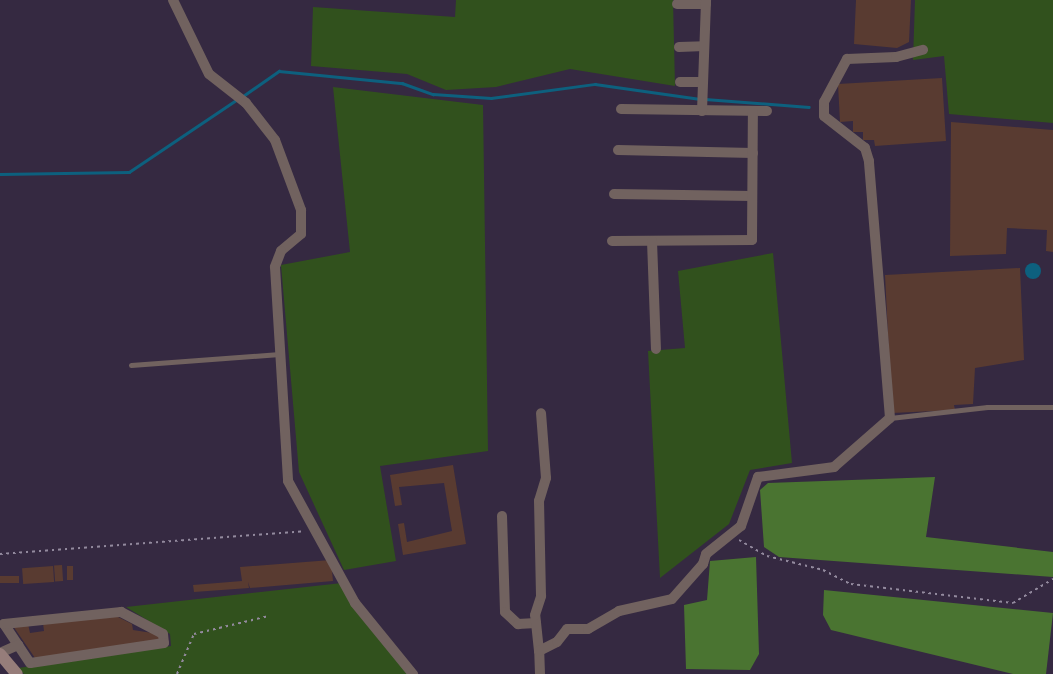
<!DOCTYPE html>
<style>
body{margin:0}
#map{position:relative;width:1053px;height:674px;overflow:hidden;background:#352941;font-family:Merriweather,serif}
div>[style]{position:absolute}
.green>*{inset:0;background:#31511d}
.forest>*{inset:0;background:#4a7431}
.water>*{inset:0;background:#0d607e}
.round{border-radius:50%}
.stream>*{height:2.5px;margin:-1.25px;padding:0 1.25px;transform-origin:1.25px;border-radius:1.25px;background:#0d607e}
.building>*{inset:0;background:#593b31;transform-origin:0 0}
.path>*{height:2px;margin-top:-1px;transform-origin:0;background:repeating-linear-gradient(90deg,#938a9e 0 2.5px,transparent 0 6.5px)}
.lane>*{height:5px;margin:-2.5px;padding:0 2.5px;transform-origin:2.5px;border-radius:2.5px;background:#71625f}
.street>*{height:10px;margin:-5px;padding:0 5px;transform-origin:5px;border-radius:5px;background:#71625f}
.secondary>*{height:12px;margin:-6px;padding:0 6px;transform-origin:6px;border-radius:6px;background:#967d7a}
span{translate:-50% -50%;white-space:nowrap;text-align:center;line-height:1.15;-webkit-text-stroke:5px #352941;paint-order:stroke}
</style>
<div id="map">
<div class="green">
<i style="clip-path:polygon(456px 0,673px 0,675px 86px,570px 69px,496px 87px,446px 90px,407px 74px,311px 66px,313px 7px,455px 17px)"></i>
<i style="clip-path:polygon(915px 0,1053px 0,1053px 123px,949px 114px,944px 56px,913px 60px)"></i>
<i style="clip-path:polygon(333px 87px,483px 105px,488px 451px,380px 466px,396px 561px,344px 570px,299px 472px,281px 265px,350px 252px)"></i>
<i style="clip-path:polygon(773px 253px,792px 463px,750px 470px,729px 524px,660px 578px,648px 351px,685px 348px,678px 271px)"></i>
<i style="clip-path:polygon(342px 583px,356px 611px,409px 674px,24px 674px,18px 668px,171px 646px,170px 634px,126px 607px)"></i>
</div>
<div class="forest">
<i style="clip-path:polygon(935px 477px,926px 537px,1053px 552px,1053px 577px,779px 557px,764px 547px,760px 490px,768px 483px)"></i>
<i style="clip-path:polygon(756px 557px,759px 654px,750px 670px,686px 669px,684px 605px,707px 600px,710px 561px)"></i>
<i style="clip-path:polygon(824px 590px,1053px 613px,1046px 674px,1013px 674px,831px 630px,823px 615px)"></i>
</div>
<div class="water">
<i class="round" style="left:1025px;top:263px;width:16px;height:16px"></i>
</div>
<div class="stream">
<i style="left:243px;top:96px;width:44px;rotate:-34.8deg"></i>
<i style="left:279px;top:71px;width:124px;rotate:5.6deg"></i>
<i style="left:402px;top:83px;width:33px;rotate:20deg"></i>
<i style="left:433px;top:94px;width:58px;rotate:3.9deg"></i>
<i style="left:491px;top:98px;width:105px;rotate:-7.7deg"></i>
<i style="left:595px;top:84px;width:106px;rotate:8.1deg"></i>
<i style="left:705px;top:99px;width:104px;rotate:4.4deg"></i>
<i style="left:0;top:174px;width:129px;rotate:-0.9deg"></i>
<i style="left:129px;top:172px;width:129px;rotate:-33.9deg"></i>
</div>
<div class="building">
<i style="clip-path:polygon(856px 0,911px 0,909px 42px,897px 48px,854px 44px)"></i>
<i style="clip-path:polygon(942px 78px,946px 141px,875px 146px,874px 140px,863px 140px,863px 132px,853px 132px,853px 121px,840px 122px,838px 84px)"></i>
<i style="clip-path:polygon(951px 122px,1053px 130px,1053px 252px,1046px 251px,1047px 230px,1007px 228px,1006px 254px,950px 256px)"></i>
<i style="clip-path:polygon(1020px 268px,1024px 360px,975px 368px,973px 404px,954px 405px,955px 410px,892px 413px,885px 275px)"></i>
<i style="clip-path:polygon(453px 465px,466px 544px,403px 555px,398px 524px,404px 523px,407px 542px,452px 531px,444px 483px,399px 487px,402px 505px,395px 506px,390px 475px)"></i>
<i style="clip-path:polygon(331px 560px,333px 581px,250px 588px,248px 582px,249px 588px,194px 592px,193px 585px,242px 581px,240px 567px)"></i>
<i style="left:62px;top:565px;width:16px;height:8px;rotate:86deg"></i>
<i style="left:53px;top:566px;width:16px;height:31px;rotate:86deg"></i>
<i style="left:67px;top:566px;width:6px;height:14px"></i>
<i style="left:19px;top:576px;width:7px;height:19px;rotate:90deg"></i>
<i style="clip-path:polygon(114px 615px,132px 624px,133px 630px,159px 634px,160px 640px,35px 658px,13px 626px,28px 624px,30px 633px,44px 631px,43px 623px)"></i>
</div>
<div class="path">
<i style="left:739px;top:540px;width:32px;rotate:30deg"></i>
<i style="left:767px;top:556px;width:58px;rotate:14deg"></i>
<i style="left:823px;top:570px;width:31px;rotate:27deg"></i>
<i style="left:851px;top:584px;width:163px;rotate:6.7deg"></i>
<i style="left:1013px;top:603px;width:47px;rotate:-31deg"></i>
<i style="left:0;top:554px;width:305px;rotate:-4.3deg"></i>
<i style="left:177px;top:674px;width:43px;rotate:-67deg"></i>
<i style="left:194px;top:634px;width:77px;rotate:-13.5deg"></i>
</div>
<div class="lane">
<i style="left:131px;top:365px;width:149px;rotate:-4.2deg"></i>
<i style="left:890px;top:418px;width:98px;rotate:-6.5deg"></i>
<i style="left:987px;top:407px;width:66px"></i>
</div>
<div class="street">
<i style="left:173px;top:0;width:82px;rotate:64.1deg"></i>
<i style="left:209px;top:74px;width:47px;rotate:38.1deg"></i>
<i style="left:246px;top:103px;width:47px;rotate:51.9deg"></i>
<i style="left:275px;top:140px;width:75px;rotate:69.6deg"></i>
<i style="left:301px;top:210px;width:24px;rotate:90deg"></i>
<i style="left:301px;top:234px;width:26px;rotate:140deg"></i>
<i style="left:281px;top:251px;width:17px;rotate:111deg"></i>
<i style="left:275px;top:267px;width:214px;rotate:86.5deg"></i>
<i style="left:288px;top:481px;width:139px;rotate:61.2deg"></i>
<i style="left:355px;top:603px;width:92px;rotate:50.8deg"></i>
<i style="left:677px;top:4px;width:29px"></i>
<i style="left:679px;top:47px;width:25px;rotate:-2deg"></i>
<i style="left:680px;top:82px;width:22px"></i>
<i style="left:621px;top:109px;width:146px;rotate:0.8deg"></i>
<i style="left:702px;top:111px;width:111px;rotate:-87.9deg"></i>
<i style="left:618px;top:150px;width:135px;rotate:1.3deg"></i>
<i style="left:614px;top:194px;width:138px;rotate:0.8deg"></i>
<i style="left:612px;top:241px;width:140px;rotate:-0.4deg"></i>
<i style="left:752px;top:240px;width:129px;rotate:-89.6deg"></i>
<i style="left:652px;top:241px;width:108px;rotate:87.9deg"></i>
<i style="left:502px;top:516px;width:96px;rotate:88.2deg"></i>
<i style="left:505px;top:612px;width:18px;rotate:43deg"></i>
<i style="left:518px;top:624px;width:18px;rotate:-3deg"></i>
<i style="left:121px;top:612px;width:47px;rotate:27.6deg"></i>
<i style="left:163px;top:634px;width:9px;rotate:84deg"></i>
<i style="left:164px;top:643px;width:135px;rotate:171.5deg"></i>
<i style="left:30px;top:663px;width:47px;rotate:-123.7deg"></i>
<i style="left:4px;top:624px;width:118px;rotate:-5.9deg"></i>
<i style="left:539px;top:651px;width:36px;rotate:-96deg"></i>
<i style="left:535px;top:615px;width:20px;rotate:-72deg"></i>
<i style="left:541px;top:596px;width:95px;rotate:-91.2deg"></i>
<i style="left:539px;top:501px;width:24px;rotate:-73deg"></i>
<i style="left:546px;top:478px;width:65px;rotate:-94.4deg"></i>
<i style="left:0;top:653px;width:20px;rotate:-24deg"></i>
<i style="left:540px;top:674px;width:23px;rotate:-92deg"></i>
<i style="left:539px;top:651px;width:20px;rotate:-27deg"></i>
<i style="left:557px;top:642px;width:16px;rotate:-52deg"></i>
<i style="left:567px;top:629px;width:21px"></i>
<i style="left:588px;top:629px;width:36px;rotate:-30deg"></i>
<i style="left:619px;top:611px;width:54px;rotate:-12.8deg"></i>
<i style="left:672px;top:599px;width:47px;rotate:-48.5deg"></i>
<i style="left:703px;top:564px;width:10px;rotate:-73deg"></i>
<i style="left:706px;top:554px;width:45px;rotate:-38.7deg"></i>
<i style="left:741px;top:526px;width:52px;rotate:-70.9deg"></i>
<i style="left:758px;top:477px;width:77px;rotate:-7.5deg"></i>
<i style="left:834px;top:467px;width:74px;rotate:-41.2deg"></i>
<i style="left:890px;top:418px;width:258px;rotate:-94.7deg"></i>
<i style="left:869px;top:161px;width:14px;rotate:-107deg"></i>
<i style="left:865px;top:148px;width:52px;rotate:-142deg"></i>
<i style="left:824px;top:116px;width:14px;rotate:-90deg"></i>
<i style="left:824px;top:102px;width:49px;rotate:-61.9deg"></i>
<i style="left:847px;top:59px;width:49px;rotate:-2.3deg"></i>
<i style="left:896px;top:57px;width:28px;rotate:-15deg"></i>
</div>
<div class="secondary">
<i style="left:0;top:654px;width:26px;rotate:50deg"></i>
</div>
</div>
